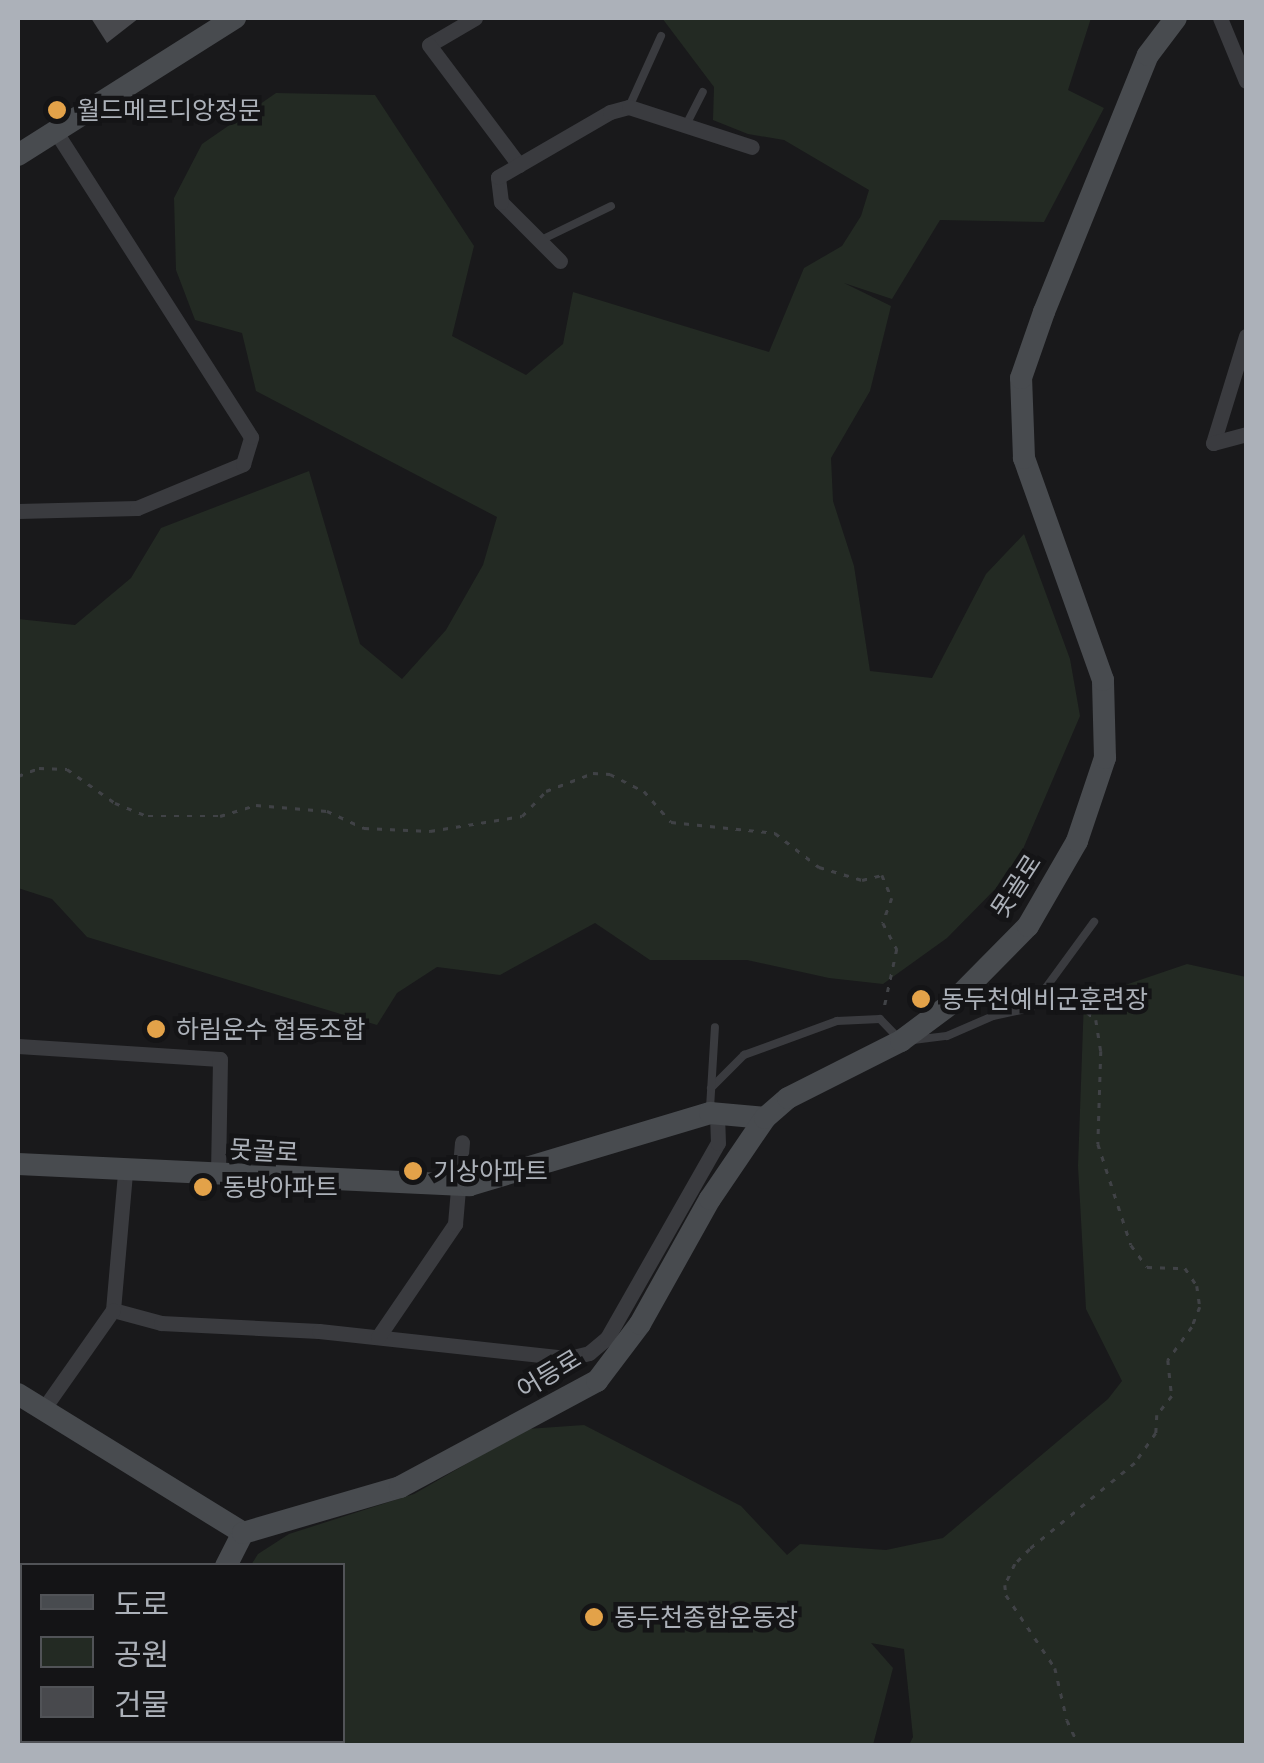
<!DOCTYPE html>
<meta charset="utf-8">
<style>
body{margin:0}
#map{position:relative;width:1264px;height:1763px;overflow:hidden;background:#19191b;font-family:"PT Sans Narrow","Noto Sans KR",sans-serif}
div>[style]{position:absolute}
.green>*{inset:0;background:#232a23}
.building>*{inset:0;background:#48494d}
.path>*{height:2.5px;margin-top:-1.25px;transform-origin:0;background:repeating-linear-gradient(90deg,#404246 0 5px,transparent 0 13px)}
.lane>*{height:8px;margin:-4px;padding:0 4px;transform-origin:4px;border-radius:4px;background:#3a3b3f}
.street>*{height:15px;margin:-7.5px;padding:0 7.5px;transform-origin:7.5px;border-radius:7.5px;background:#3a3b3f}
.secondary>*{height:22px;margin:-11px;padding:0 11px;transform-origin:11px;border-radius:11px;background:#484b4f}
.dots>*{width:28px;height:28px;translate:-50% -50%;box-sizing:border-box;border:5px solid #141416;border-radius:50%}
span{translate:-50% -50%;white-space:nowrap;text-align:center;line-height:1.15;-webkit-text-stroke:9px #141416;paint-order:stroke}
.poi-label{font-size:25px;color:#acb1b9}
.left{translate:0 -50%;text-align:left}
.street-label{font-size:25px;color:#acb1b9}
.frame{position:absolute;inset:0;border:20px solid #acb1b9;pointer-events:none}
.legend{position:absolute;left:20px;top:1563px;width:325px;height:180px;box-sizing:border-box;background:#141416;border:2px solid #515357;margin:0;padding:12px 18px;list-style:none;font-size:30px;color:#acb1b9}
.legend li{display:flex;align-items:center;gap:20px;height:50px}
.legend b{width:50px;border:2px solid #515357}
</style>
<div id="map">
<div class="green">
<i style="clip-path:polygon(662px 18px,1091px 18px,1068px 90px,1104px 108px,1044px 222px,940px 220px,892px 299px,844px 283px,891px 306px,870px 391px,831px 458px,833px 501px,854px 566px,870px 671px,932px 678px,986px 574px,1024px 534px,1070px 659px,1080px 716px,1014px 870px,947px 938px,883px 984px,829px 978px,747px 960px,650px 960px,595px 923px,500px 975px,437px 967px,397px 993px,377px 1025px,87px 937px,52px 899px,18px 888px,18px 619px,75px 625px,131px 578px,161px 528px,309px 471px,360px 644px,402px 679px,446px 630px,483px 565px,497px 517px,256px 391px,242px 333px,195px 320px,176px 270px,174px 198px,202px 144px,276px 93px,375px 95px,474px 246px,452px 336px,526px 375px,563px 344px,573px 292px,769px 352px,804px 268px,842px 246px,861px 216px,869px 190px,784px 140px,748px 134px,713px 120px,714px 87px)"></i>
<i style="clip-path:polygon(1187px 964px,1246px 977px,1246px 1745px,909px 1745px,913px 1737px,904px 1649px,871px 1643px,893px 1668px,873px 1745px,226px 1746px,227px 1740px,342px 1740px,342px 1566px,251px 1565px,258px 1554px,289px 1534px,414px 1494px,527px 1429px,584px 1425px,741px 1506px,787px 1555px,800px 1544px,886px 1550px,943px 1538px,1108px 1399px,1122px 1381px,1086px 1309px,1078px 1166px,1084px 999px)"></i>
</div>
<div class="building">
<i style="clip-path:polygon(91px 18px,139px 18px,107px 43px)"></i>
</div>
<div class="path">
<i style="left:18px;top:776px;width:22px;rotate:-21deg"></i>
<i style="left:39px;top:768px;width:28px;rotate:2deg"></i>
<i style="left:67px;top:769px;width:59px;rotate:35.3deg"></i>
<i style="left:115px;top:803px;width:35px;rotate:22deg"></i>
<i style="left:148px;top:816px;width:72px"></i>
<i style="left:220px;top:816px;width:38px;rotate:-17deg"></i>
<i style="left:256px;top:805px;width:71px;rotate:4.8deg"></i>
<i style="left:327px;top:811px;width:41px;rotate:24.7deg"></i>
<i style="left:364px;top:828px;width:66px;rotate:2.6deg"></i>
<i style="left:430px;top:831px;width:93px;rotate:-9.3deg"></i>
<i style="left:522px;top:816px;width:35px;rotate:-46deg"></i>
<i style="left:546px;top:791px;width:50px;rotate:-21deg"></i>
<i style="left:593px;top:773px;width:17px;rotate:3deg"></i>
<i style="left:610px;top:774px;width:38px;rotate:27deg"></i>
<i style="left:644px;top:791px;width:41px;rotate:48.9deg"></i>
<i style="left:671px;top:822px;width:105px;rotate:6deg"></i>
<i style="left:775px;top:833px;width:56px;rotate:37.7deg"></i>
<i style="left:819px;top:867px;width:45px;rotate:16.8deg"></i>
<i style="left:862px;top:880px;width:21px;rotate:-14deg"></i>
<i style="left:882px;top:875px;width:25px;rotate:67deg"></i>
<i style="left:892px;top:898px;width:27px;rotate:110deg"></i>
<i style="left:883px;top:923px;width:30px;rotate:62deg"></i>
<i style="left:897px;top:949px;width:61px;rotate:102.2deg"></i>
<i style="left:1054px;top:998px;width:14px;rotate:-12deg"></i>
<i style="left:1068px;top:995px;width:38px;rotate:42deg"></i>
<i style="left:1096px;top:1020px;width:31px;rotate:81deg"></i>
<i style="left:1101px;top:1051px;width:93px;rotate:91.8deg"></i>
<i style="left:1098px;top:1144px;width:106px;rotate:71.9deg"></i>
<i style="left:1131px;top:1245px;width:27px;rotate:54deg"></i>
<i style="left:1147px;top:1267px;width:38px;rotate:2deg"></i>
<i style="left:1185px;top:1268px;width:22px;rotate:56deg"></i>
<i style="left:1197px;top:1286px;width:21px;rotate:82deg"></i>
<i style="left:1200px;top:1307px;width:22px;rotate:112deg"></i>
<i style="left:1192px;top:1327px;width:41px;rotate:126deg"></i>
<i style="left:1168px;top:1360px;width:36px;rotate:84deg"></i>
<i style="left:1172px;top:1396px;width:24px;rotate:128deg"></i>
<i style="left:1157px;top:1415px;width:18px;rotate:93deg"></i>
<i style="left:1156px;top:1433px;width:37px;rotate:125deg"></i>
<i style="left:1135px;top:1463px;width:136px;rotate:140.7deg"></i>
<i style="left:1030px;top:1549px;width:21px;rotate:135deg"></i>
<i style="left:1015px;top:1564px;width:23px;rotate:115deg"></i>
<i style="left:1005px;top:1585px;width:10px;rotate:84deg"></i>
<i style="left:1006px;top:1595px;width:88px;rotate:56.1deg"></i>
<i style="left:1055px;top:1668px;width:53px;rotate:77deg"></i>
<i style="left:1067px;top:1720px;width:29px;rotate:65deg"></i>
</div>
<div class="lane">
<i style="left:629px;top:107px;width:78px;rotate:-65.7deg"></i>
<i style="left:686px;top:125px;width:37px;rotate:-63deg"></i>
<i style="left:539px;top:241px;width:80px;rotate:-25.9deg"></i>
<i style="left:913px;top:1040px;width:34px;rotate:-7deg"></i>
<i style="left:947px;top:1036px;width:50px;rotate:-23.5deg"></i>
<i style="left:993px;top:1016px;width:39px;rotate:-12deg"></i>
<i style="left:1031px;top:1008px;width:107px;rotate:-53.8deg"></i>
<i style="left:711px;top:1088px;width:47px;rotate:-45deg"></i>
<i style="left:744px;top:1055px;width:99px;rotate:-20.1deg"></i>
<i style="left:837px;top:1021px;width:43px;rotate:-2.7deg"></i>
<i style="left:880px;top:1019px;width:29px;rotate:46deg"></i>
<i style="left:710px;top:1108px;width:81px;rotate:-86.5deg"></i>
</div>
<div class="street">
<i style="left:475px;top:18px;width:53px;rotate:149.6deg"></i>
<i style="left:429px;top:45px;width:150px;rotate:53.1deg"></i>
<i style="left:1220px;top:18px;width:68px;rotate:67.6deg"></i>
<i style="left:560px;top:261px;width:83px;rotate:-135deg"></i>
<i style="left:501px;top:202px;width:25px;rotate:-97deg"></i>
<i style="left:498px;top:177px;width:129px;rotate:-30.1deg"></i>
<i style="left:610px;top:112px;width:20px;rotate:-15deg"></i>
<i style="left:629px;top:107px;width:129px;rotate:18deg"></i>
<i style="left:1246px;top:336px;width:112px;rotate:107.1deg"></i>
<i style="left:1213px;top:443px;width:34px;rotate:-15deg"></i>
<i style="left:18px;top:511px;width:119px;rotate:-1.4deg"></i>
<i style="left:137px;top:508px;width:115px;rotate:-22.5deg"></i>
<i style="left:243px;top:464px;width:28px;rotate:-73deg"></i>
<i style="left:251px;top:437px;width:362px;rotate:-122.6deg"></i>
<i style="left:18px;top:1046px;width:202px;rotate:3.7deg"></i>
<i style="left:220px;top:1059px;width:117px;rotate:91deg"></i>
<i style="left:113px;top:1310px;width:50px;rotate:15.2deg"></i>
<i style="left:161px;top:1323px;width:158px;rotate:2.9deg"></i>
<i style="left:319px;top:1331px;width:251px;rotate:6.2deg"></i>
<i style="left:569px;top:1358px;width:21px;rotate:-14deg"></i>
<i style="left:589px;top:1353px;width:23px;rotate:-40deg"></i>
<i style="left:607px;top:1338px;width:224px;rotate:-60.4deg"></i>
<i style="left:718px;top:1143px;width:28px;rotate:-92deg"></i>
<i style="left:113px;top:1310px;width:139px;rotate:-85deg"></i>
<i style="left:378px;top:1337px;width:137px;rotate:-55.7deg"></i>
<i style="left:455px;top:1224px;width:82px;rotate:-85.1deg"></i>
<i style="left:42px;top:1411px;width:123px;rotate:-54.9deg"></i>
</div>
<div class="secondary">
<i style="left:18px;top:155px;width:257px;rotate:-32.3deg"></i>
<i style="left:18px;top:1164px;width:452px;rotate:2.7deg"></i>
<i style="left:470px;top:1185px;width:251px;rotate:-16.7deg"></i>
<i style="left:710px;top:1113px;width:55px;rotate:5.2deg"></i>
<i style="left:18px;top:1394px;width:264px;rotate:31.7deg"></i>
<i style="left:226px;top:1566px;width:37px;rotate:-63deg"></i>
<i style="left:243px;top:1533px;width:164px;rotate:-16.3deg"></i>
<i style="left:400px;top:1487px;width:224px;rotate:-28.3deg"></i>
<i style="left:597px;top:1381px;width:71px;rotate:-53deg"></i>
<i style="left:640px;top:1324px;width:143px;rotate:-60.8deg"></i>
<i style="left:710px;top:1199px;width:98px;rotate:-55.8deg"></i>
<i style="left:765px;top:1118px;width:30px;rotate:-41deg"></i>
<i style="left:788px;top:1098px;width:127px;rotate:-26.8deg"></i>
<i style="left:901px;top:1041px;width:64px;rotate:-36.7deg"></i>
<i style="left:952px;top:1003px;width:108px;rotate:-45.4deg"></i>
<i style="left:1028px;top:926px;width:98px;rotate:-60deg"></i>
<i style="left:1077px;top:841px;width:88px;rotate:-71.4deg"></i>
<i style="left:1105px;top:758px;width:78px;rotate:-91.5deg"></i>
<i style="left:1103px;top:680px;width:236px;rotate:-109.6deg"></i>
<i style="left:1024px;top:458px;width:80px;rotate:-92.1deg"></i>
<i style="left:1021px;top:378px;width:70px;rotate:-70.8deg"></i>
<i style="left:1044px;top:312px;width:277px;rotate:-68deg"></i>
<i style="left:1148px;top:55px;width:46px;rotate:-52.9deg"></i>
<i style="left:204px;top:1746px;width:6px;rotate:-81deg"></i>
</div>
<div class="dots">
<i style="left:57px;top:110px;background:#e3a249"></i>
<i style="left:921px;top:999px;background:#e3a249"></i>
<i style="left:156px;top:1029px;background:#e3a249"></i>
<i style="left:413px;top:1171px;background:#e3a249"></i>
<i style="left:203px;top:1187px;background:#e3a249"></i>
<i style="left:594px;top:1617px;background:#e3a249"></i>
</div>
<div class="poi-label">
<span class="left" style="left:77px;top:110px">월드메르디앙정문</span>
<span class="left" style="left:941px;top:999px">동두천예비군훈련장</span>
<span class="left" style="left:176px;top:1029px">하림운수 협동조합</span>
<span class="left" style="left:433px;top:1171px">기상아파트</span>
<span class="left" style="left:223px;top:1187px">동방아파트</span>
<span class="left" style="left:614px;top:1617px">동두천종합운동장</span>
</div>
<div class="street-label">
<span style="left:1016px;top:886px;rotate:-57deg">못골로</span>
<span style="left:264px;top:1151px;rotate:3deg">못골로</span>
<span style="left:549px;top:1374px;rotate:-31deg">어등로</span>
</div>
<div class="frame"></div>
<ul class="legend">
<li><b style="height:12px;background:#484b4f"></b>도로</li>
<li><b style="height:28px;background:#232a23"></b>공원</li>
<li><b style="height:28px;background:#48494d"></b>건물</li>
</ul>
</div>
